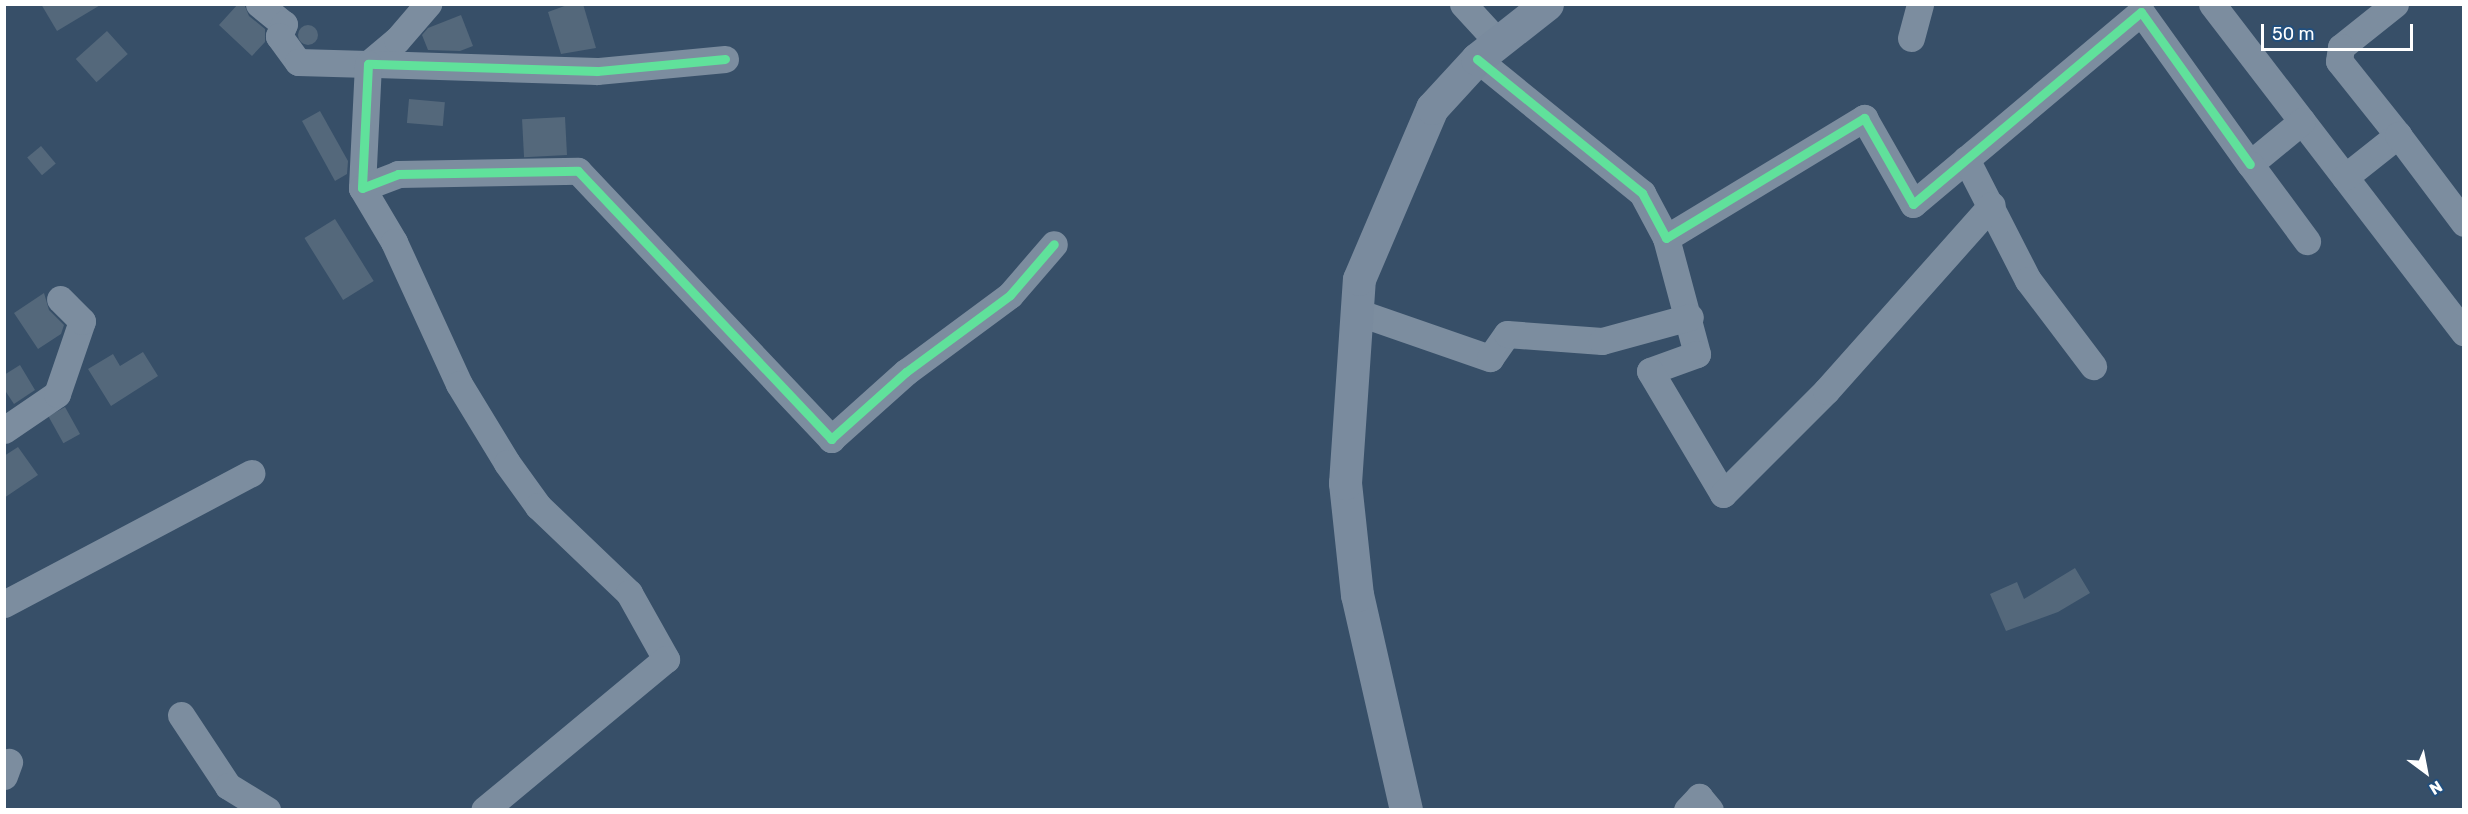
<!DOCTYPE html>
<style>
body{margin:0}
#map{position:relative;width:2468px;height:814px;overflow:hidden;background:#374f68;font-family:Rubik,sans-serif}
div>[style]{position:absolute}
.building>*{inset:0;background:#54687b;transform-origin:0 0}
.round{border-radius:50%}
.minor>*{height:27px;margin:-13.5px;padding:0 13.5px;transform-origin:13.5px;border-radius:13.5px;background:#7c8d9f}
.major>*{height:33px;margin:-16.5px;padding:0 16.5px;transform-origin:16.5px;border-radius:16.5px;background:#7a8b9e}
.cycleway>*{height:9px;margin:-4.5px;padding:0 4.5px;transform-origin:4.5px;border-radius:4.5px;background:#60e19b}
span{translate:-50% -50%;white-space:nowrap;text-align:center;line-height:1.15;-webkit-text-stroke:4.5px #224f7d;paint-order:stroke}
.frame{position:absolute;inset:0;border:6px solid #fff;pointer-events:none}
.north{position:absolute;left:2396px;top:742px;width:60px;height:60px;-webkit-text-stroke:4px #224f7d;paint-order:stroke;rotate:148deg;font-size:16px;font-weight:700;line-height:24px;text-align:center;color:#fff}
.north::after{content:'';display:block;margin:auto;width:21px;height:27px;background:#fff;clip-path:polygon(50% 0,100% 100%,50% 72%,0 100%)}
.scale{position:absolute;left:2261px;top:24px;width:152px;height:27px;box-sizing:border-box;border:3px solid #fff;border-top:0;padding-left:8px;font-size:18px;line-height:21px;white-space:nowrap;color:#fff;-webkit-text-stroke:4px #224f7d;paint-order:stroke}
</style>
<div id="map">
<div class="building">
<i style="clip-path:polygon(41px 4px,102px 4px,57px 31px)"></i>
<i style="clip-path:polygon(238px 4px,244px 4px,249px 16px,265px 29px,265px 42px,252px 56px,219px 25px)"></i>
<i style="clip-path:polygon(570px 4px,583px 4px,596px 48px,561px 54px,548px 12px)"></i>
<i style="clip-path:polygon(461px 15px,473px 46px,460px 51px,428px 50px,422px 35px,428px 28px)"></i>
<i class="round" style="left:298px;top:25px;width:20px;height:20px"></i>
<i style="left:107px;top:31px;width:31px;height:42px;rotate:48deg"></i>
<i style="left:409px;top:99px;width:36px;height:24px;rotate:5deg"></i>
<i style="clip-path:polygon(320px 111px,348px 161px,347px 174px,335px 181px,302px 121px)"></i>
<i style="left:565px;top:117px;width:38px;height:43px;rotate:87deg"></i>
<i style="left:41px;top:146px;width:23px;height:18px;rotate:50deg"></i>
<i style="left:335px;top:219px;width:73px;height:36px;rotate:58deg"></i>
<i style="clip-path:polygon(44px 293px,49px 310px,64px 325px,61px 334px,38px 349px,14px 313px)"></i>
<i style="clip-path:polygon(143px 352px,158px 376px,111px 406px,88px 369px,113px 354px,120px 366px)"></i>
<i style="clip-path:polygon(20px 365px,35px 390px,14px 404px,4px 389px,4px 375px)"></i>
<i style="left:65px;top:407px;width:31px;height:19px;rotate:61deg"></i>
<i style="clip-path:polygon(18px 447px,38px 475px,4px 498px,4px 456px)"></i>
<i style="clip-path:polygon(2075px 568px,2090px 593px,2058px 612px,2006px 631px,1990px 594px,2017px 582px,2024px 599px)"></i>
</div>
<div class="minor">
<i style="left:259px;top:4px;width:32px;rotate:39deg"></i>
<i style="left:284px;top:24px;width:13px;rotate:113deg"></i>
<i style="left:279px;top:36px;width:32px;rotate:54deg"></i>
<i style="left:298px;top:62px;width:70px;rotate:1.6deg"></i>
<i style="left:368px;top:64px;width:38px;rotate:-40deg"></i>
<i style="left:397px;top:40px;width:48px;rotate:-49.3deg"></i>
<i style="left:1463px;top:4px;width:52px;rotate:47.4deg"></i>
<i style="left:2212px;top:4px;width:414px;rotate:52.5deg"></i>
<i style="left:2395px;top:4px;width:69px;rotate:141.5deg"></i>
<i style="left:2341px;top:47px;width:14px;rotate:98deg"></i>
<i style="left:2339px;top:61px;width:95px;rotate:51.4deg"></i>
<i style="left:1911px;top:38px;width:35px;rotate:-75deg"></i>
<i style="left:725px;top:59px;width:129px;rotate:174.6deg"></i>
<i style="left:597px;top:71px;width:229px;rotate:-178.2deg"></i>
<i style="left:368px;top:64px;width:124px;rotate:92.8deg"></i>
<i style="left:362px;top:188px;width:39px;rotate:-21deg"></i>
<i style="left:398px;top:174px;width:180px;rotate:-1deg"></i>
<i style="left:578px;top:171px;width:369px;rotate:46.6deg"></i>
<i style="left:831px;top:439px;width:101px;rotate:-41.8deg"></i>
<i style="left:906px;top:372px;width:129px;rotate:-36.5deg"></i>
<i style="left:1010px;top:295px;width:67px;rotate:-49.2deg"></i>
<i style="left:1477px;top:59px;width:213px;rotate:39.1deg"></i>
<i style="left:1642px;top:193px;width:51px;rotate:61.9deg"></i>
<i style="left:1666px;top:238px;width:232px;rotate:-31.2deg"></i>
<i style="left:1864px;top:118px;width:99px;rotate:60.3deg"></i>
<i style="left:1913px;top:204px;width:298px;rotate:-40.1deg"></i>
<i style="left:2141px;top:12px;width:187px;rotate:54.4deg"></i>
<i style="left:2302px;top:121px;width:67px;rotate:140.4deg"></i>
<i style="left:2250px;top:164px;width:96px;rotate:53.5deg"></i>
<i style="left:1966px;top:159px;width:136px;rotate:62.9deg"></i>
<i style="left:2028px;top:280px;width:108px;rotate:52.9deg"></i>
<i style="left:2345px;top:177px;width:68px;rotate:-38.4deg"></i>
<i style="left:2398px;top:135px;width:110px;rotate:53.1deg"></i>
<i style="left:362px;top:188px;width:63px;rotate:59.3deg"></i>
<i style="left:394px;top:242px;width:156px;rotate:65.4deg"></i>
<i style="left:459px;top:384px;width:92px;rotate:58.7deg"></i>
<i style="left:507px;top:463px;width:53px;rotate:54.2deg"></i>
<i style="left:538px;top:506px;width:126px;rotate:43.7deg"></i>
<i style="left:629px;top:593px;width:76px;rotate:60.7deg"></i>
<i style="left:666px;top:659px;width:236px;rotate:140.3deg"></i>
<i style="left:1666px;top:238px;width:120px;rotate:75deg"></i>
<i style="left:1697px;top:354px;width:50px;rotate:160.1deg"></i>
<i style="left:1650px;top:371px;width:143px;rotate:59.3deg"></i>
<i style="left:1723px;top:494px;width:146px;rotate:-45deg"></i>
<i style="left:1826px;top:391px;width:249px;rotate:-48.3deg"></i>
<i style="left:1357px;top:312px;width:141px;rotate:19.1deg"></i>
<i style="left:1490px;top:358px;width:29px;rotate:-55deg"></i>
<i style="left:1507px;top:334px;width:95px;rotate:4.2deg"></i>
<i style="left:1602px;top:341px;width:91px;rotate:-15.3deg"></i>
<i style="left:4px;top:430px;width:64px;rotate:-34.2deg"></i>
<i style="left:57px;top:394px;width:77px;rotate:-71.1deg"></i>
<i style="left:82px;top:321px;width:31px;rotate:-135deg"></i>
<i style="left:4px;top:604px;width:280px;rotate:-27.9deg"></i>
<i style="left:181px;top:715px;width:85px;rotate:56.5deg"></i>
<i style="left:228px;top:786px;width:46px;rotate:31.6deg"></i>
<i style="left:4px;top:776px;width:15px;rotate:-70deg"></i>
<i style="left:1687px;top:810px;width:18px;rotate:-47deg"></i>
<i style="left:1699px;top:797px;width:17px;rotate:50deg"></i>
</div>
<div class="major">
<i style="left:1406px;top:810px;width:221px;rotate:-102.8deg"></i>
<i style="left:1357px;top:595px;width:113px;rotate:-96.1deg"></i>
<i style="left:1345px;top:483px;width:204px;rotate:-86.1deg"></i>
<i style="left:1359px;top:279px;width:186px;rotate:-66.9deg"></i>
<i style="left:1432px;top:108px;width:67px;rotate:-47.4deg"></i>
<i style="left:1477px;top:59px;width:89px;rotate:-38.2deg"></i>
</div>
<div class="cycleway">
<i style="left:725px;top:59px;width:129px;rotate:174.6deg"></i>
<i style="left:597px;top:71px;width:229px;rotate:-178.2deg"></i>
<i style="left:368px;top:64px;width:124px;rotate:92.8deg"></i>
<i style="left:362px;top:188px;width:39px;rotate:-21deg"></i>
<i style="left:398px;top:174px;width:180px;rotate:-1deg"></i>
<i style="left:578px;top:171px;width:369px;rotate:46.6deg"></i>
<i style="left:831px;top:439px;width:101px;rotate:-41.8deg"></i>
<i style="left:906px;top:372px;width:129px;rotate:-36.5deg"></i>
<i style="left:1010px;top:295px;width:67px;rotate:-49.2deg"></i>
<i style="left:1477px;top:59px;width:213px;rotate:39.1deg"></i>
<i style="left:1642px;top:193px;width:51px;rotate:61.9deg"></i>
<i style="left:1666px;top:238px;width:232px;rotate:-31.2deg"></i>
<i style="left:1864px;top:118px;width:99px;rotate:60.3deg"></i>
<i style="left:1913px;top:204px;width:298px;rotate:-40.1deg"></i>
<i style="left:2141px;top:12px;width:187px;rotate:54.4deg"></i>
</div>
<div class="frame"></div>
<div class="north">N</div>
<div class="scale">50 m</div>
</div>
